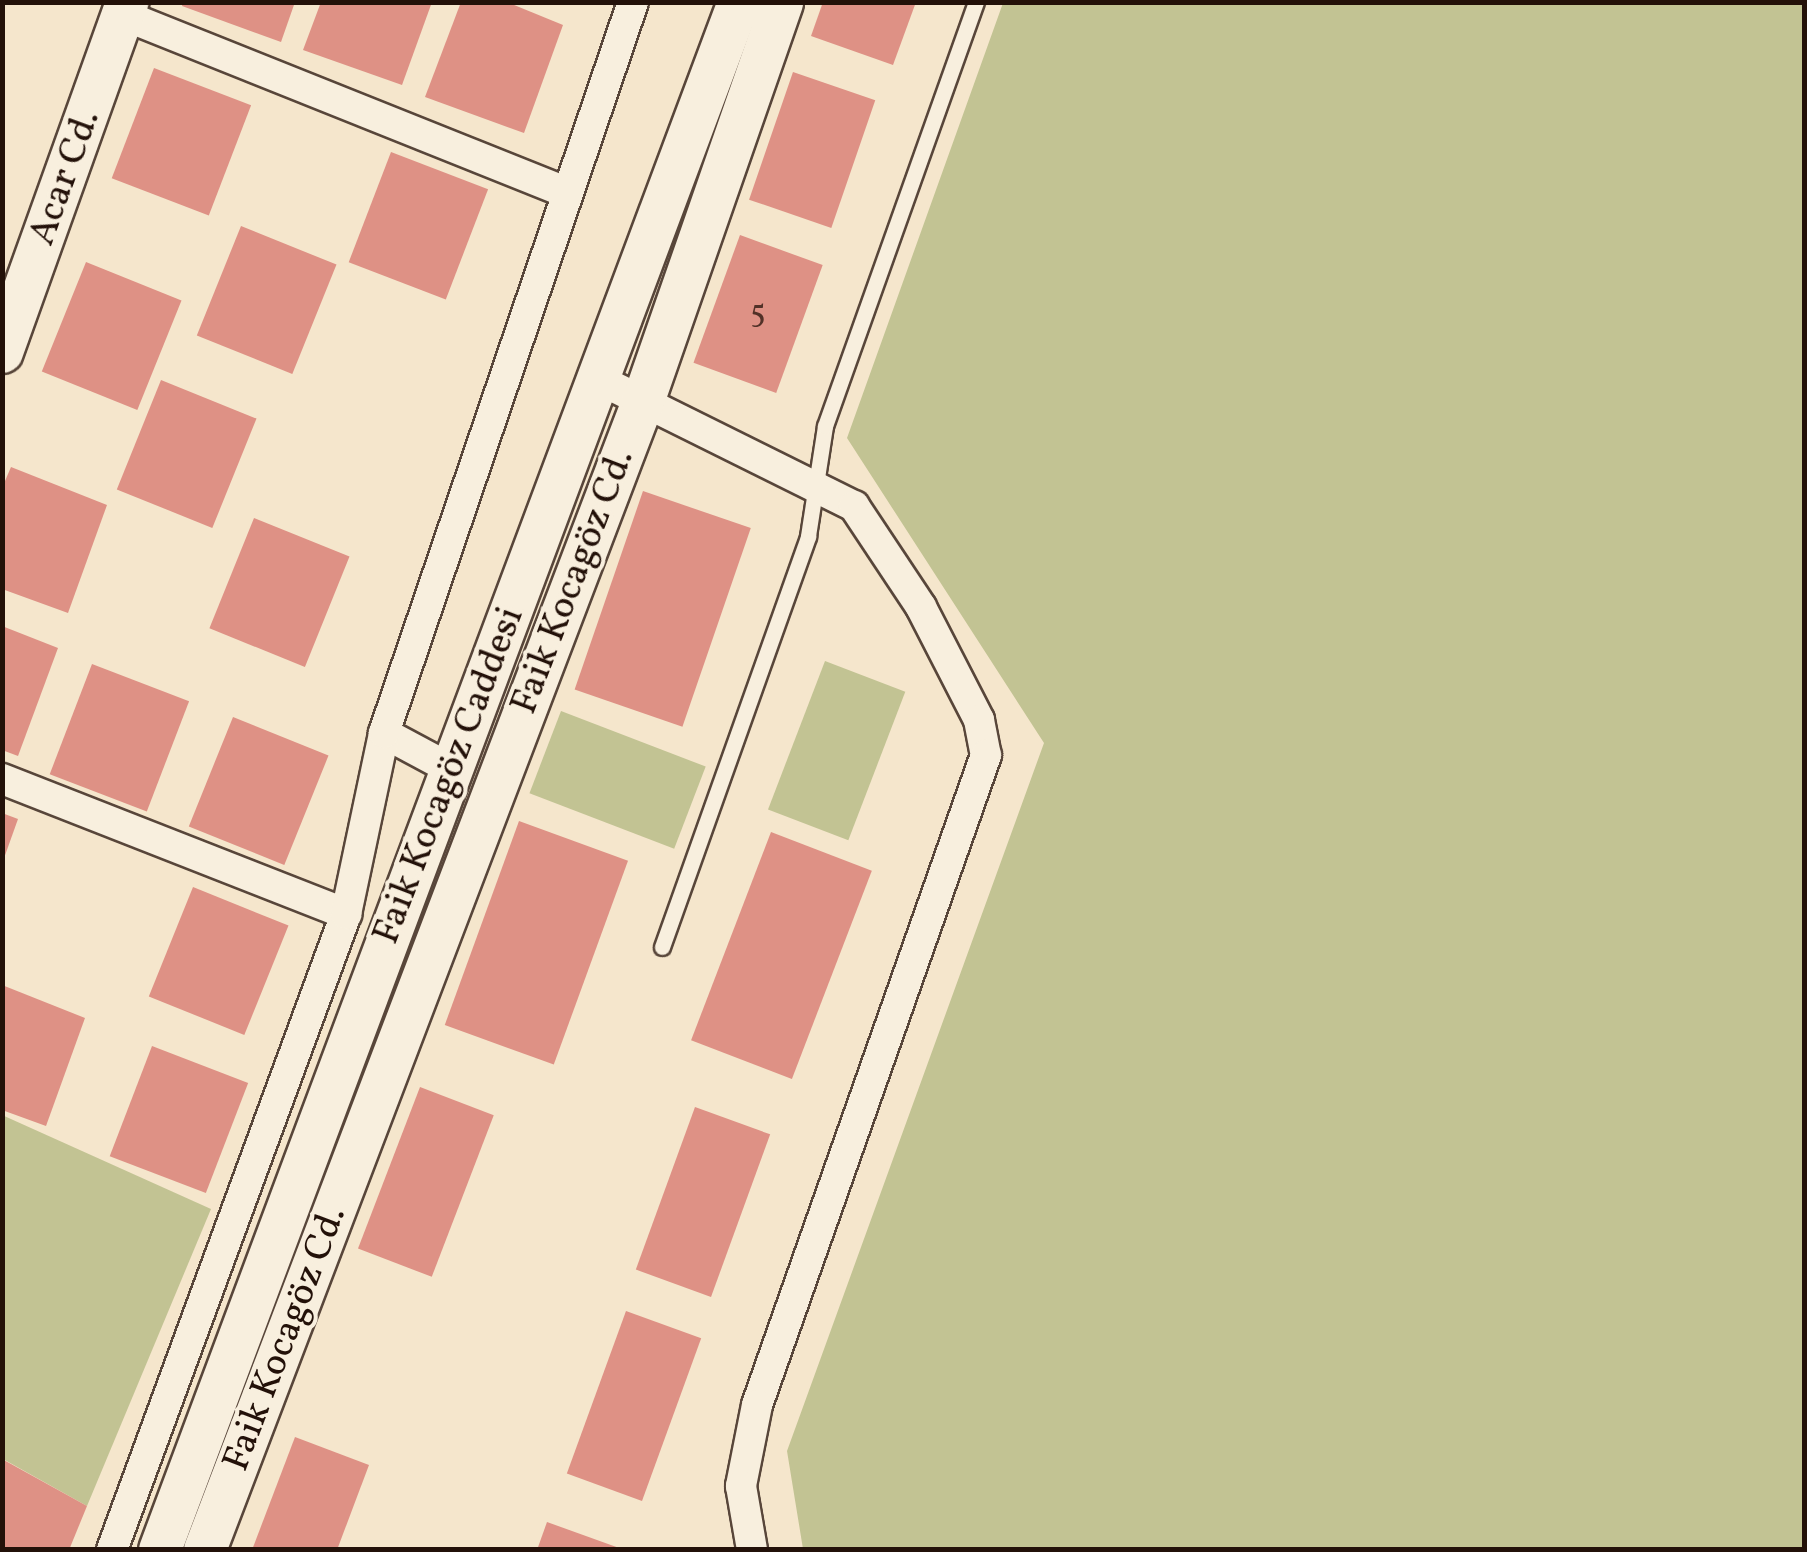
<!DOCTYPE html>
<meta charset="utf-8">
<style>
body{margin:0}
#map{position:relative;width:1807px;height:1552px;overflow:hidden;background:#f5e6cc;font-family:Vollkorn,serif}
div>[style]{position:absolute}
.green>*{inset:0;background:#c2c393;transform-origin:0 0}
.building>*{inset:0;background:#de9185;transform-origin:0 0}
.roads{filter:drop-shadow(2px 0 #58463a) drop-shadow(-2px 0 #58463a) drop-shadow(0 2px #58463a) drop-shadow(0 -2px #58463a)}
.lane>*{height:15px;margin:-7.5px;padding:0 7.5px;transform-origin:7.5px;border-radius:7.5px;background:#f8efde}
.street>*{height:30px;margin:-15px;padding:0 15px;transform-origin:15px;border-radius:15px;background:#f8efde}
.secondary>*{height:42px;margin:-21px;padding:0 21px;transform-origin:21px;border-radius:21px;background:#f8efde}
span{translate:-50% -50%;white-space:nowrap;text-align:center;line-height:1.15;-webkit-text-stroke:8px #f8efde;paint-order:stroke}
.number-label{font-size:32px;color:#523128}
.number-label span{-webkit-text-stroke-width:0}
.street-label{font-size:38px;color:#231109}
.frame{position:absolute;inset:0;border:5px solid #231109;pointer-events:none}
</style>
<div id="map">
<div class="green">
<i style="clip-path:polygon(1003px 3px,1804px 3px,1804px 1549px,803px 1549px,787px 1451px,1044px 743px,847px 438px)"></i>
<i style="left:825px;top:661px;width:86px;height:159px;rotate:21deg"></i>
<i style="left:561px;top:711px;width:155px;height:88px;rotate:21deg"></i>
<i style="clip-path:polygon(2px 1115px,211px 1209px,87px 1506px,3px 1459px)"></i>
</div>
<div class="building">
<i style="clip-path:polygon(183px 2px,295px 2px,281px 42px,182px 6px)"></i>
<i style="clip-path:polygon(321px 2px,432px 2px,402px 85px,303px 50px)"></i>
<i style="clip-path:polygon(461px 2px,507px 2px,563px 25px,524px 133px,425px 97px)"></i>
<i style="clip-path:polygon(823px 2px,916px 2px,893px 65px,811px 36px)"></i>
<i style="left:154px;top:68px;width:104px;height:118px;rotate:21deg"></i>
<i style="left:793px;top:72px;width:87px;height:135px;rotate:19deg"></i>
<i style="left:391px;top:152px;width:104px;height:118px;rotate:21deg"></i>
<i style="left:241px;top:226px;width:103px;height:118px;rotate:22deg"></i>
<i style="left:740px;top:235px;width:88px;height:136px;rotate:20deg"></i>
<i style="left:86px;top:262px;width:103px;height:118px;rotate:22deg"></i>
<i style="left:161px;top:380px;width:103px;height:118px;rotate:22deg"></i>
<i style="clip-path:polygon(11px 467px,107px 505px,68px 613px,2px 589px,2px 488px)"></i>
<i style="left:643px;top:491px;width:114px;height:210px;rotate:19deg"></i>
<i style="left:254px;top:518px;width:103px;height:119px;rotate:22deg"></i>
<i style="clip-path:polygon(2px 626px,58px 648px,18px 756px,2px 750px)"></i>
<i style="left:92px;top:664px;width:104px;height:118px;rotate:21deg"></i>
<i style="left:233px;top:717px;width:103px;height:118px;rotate:22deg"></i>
<i style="clip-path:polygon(2px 813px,18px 819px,3px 861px,2px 861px)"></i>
<i style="left:519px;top:821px;width:116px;height:217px;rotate:20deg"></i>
<i style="left:771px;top:832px;width:108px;height:223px;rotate:21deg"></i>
<i style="left:193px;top:887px;width:103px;height:118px;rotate:22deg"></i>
<i style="clip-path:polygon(2px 985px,85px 1018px,46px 1126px,2px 1110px)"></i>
<i style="left:152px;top:1046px;width:103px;height:118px;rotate:21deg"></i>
<i style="left:420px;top:1087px;width:79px;height:173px;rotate:21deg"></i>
<i style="left:695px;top:1107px;width:80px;height:173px;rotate:20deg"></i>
<i style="left:626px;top:1311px;width:80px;height:173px;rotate:20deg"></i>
<i style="clip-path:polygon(295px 1437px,369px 1465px,337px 1550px,252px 1550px)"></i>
<i style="clip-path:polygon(2px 1459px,87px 1506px,69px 1550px,2px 1550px)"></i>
<i style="clip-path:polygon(547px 1522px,622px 1549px,622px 1550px,537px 1550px)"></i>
</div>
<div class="roads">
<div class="lane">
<i style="left:662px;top:947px;width:436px;rotate:-70.4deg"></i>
<i style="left:808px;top:536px;width:111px;rotate:-81.2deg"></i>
<i style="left:825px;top:426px;width:450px;rotate:-70.4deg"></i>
</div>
<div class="street">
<i style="left:123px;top:15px;width:477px;rotate:21.8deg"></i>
<i style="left:598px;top:379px;width:286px;rotate:26.4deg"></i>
<i style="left:854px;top:506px;width:121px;rotate:56.4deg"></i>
<i style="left:921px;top:607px;width:127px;rotate:62.8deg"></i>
<i style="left:979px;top:720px;width:36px;rotate:79deg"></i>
<i style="left:986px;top:755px;width:689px;rotate:109.41deg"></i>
<i style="left:757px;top:1405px;width:83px;rotate:101.2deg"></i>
<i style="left:741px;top:1486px;width:65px;rotate:80.2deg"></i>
<i style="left:384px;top:733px;width:78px;rotate:28.2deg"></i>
<i style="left:2px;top:779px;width:370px;rotate:21.4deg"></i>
<i style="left:112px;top:1550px;width:678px;rotate:-69.8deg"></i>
<i style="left:346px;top:914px;width:185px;rotate:-78.1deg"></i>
<i style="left:384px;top:733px;width:772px;rotate:-71.19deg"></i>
</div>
<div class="secondary">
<i style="left:2px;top:352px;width:372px;rotate:-70.3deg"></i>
<i style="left:160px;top:1550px;width:1653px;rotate:-69.49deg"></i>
<i style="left:205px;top:1550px;width:1229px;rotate:-69.12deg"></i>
<i style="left:643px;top:402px;width:423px;rotate:-70.8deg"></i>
</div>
</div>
<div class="number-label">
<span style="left:758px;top:314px">5</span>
</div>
<div class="street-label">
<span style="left:66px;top:178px;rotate:-70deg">Acar Cd.</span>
<span style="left:574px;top:582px;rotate:-69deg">Faik Kocagöz Cd.</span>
<span style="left:450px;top:776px;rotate:-69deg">Faik Kocagöz Caddesi</span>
<span style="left:286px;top:1339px;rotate:-69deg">Faik Kocagöz Cd.</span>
</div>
<div class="frame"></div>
</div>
